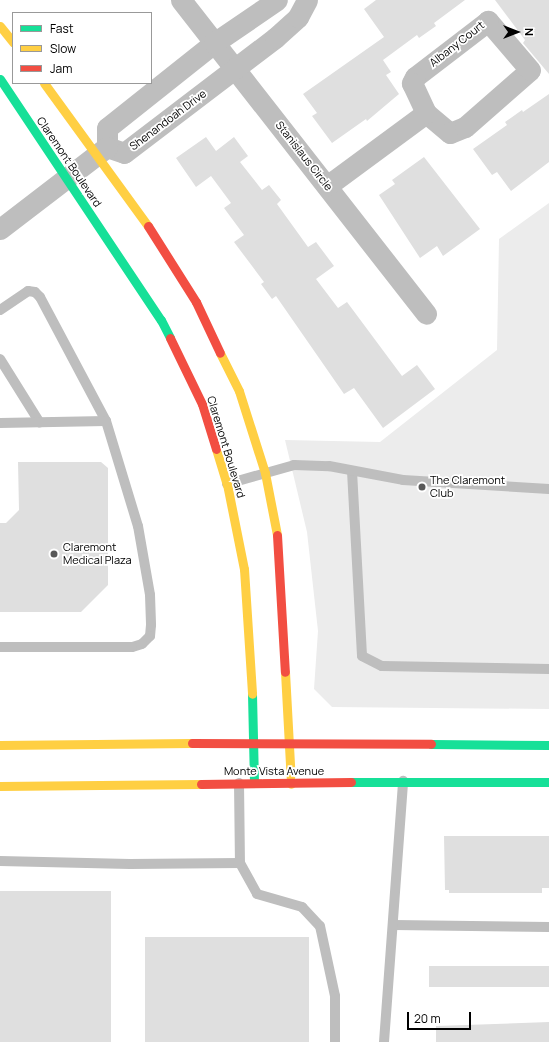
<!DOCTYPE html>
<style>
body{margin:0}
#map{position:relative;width:549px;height:1042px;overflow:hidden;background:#fff;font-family:Manrope,sans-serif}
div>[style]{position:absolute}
.green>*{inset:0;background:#ececec}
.building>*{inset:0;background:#dfdfdf;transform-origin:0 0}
.lane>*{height:10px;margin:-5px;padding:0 5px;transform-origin:5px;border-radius:5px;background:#bebebe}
.street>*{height:21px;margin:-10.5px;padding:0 10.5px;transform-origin:10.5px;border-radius:10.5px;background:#bebebe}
.fast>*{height:9px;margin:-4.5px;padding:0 4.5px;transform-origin:4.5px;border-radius:4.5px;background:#16e098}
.slow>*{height:9px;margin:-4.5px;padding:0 4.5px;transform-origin:4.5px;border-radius:4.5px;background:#ffcf43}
.jam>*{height:9px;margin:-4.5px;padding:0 4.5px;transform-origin:4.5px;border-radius:4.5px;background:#f24e42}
.dots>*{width:11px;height:11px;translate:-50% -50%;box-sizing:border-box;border:2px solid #fff;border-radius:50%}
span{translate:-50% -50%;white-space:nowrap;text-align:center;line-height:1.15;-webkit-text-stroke:3.5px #fff;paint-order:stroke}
.street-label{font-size:11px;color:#000}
.poi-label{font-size:11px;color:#000}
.left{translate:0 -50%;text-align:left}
.legend{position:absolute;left:12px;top:12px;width:140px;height:72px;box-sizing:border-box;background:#fff;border:1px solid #999;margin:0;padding:5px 7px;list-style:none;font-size:12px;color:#000}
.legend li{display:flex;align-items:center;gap:8px;height:20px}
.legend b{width:20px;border:1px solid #999}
.north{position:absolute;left:497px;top:12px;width:40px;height:40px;-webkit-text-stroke:3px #fff;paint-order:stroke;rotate:90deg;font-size:11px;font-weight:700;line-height:16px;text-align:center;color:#000}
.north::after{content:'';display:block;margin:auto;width:14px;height:18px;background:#000;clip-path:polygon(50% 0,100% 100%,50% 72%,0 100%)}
.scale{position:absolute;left:407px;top:1012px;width:64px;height:18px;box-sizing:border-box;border:2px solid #000;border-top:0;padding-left:5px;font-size:12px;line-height:14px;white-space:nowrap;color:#000;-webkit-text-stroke:3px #fff;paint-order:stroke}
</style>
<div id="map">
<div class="green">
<i style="clip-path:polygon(549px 203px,549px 709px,332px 707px,314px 689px,318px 631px,307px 532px,285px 440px,380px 442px,497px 350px,499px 239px)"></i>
</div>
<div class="building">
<i style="clip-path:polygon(376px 0,465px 0,434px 23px,436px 26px,419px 38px,417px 35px,383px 60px,391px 72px,386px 75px,399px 94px,367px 121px,366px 119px,332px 143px,312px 116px,317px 113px,303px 94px,384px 37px,364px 9px)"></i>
<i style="clip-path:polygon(495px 0,549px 0,549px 74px,523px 43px,525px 40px)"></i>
<i style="clip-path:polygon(549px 94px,549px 162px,511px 191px,497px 172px,492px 175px,473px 149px,507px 125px,505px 122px,522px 110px,523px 112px)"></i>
<i style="clip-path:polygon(206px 137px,216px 151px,234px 137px,248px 156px,240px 162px,262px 190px,269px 185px,281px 200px,277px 204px,308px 247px,316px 242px,334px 266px,316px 279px,338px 308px,347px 302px,402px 376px,417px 365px,435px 389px,383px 428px,354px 388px,344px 394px,276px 296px,272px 299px,261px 284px,264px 282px,234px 242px,244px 235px,224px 208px,231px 203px,211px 176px,196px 187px,176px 158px)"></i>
<i style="clip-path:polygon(424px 157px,480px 229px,443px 256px,437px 246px,420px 258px,379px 195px,395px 184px,392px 180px)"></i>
<i style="clip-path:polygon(18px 462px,101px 462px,108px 468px,108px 585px,81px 612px,0 612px,0 523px,6px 523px,19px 510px)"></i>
<i style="clip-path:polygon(444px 836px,549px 836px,549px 888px,542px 888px,542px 893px,449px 893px,449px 890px,445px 890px)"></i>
<i style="left:0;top:891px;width:111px;height:151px"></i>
<i style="left:145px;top:937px;width:164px;height:105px"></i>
<i style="left:429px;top:966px;width:120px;height:21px"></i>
<i style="clip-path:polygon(549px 1022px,549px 1042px,436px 1042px,436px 1026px)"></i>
</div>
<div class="lane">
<i style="left:0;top:310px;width:34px;rotate:-34deg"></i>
<i style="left:28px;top:291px;width:7px;rotate:8deg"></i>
<i style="left:35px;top:292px;width:7px;rotate:45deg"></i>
<i style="left:40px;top:297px;width:140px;rotate:62deg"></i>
<i style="left:0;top:359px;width:75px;rotate:58deg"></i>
<i style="left:0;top:423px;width:106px;rotate:-1.1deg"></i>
<i style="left:106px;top:421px;width:110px;rotate:73.1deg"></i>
<i style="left:138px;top:526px;width:70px;rotate:80.1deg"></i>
<i style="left:150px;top:595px;width:30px;rotate:88deg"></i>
<i style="left:151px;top:625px;width:11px;rotate:95deg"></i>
<i style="left:150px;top:636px;width:11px;rotate:135deg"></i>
<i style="left:142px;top:644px;width:10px;rotate:163deg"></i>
<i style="left:132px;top:647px;width:132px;rotate:180deg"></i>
<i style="left:352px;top:471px;width:185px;rotate:86.9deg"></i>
<i style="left:362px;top:656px;width:22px;rotate:27deg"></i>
<i style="left:382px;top:666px;width:167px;rotate:1deg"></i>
<i style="left:227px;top:484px;width:70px;rotate:-15.8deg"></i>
<i style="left:294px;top:465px;width:35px;rotate:2deg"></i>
<i style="left:329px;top:466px;width:75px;rotate:10.7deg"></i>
<i style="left:403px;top:480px;width:146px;rotate:3.5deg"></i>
<i style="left:239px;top:783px;width:80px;rotate:89.3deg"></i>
<i style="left:240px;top:863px;width:35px;rotate:61deg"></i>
<i style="left:257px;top:894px;width:47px;rotate:16.1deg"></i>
<i style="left:302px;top:907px;width:26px;rotate:47deg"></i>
<i style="left:320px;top:926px;width:72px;rotate:77.9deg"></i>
<i style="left:335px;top:996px;width:46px;rotate:90deg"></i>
<i style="left:0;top:861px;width:130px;rotate:1.3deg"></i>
<i style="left:130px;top:864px;width:110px;rotate:-0.5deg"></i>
<i style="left:394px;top:925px;width:155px;rotate:0.7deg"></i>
<i style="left:384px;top:1042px;width:262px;rotate:-85.8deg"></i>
</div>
<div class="street">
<i style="left:181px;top:0;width:398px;rotate:52deg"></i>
<i style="left:107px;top:147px;width:18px;rotate:19deg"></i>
<i style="left:124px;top:153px;width:190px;rotate:-37.3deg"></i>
<i style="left:275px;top:38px;width:31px;rotate:-42deg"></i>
<i style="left:298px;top:17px;width:19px;rotate:-62deg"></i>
<i style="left:107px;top:147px;width:19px;rotate:-90deg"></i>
<i style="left:107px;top:128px;width:137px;rotate:-38.5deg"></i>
<i style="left:214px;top:43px;width:76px;rotate:-34.3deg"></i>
<i style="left:327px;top:186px;width:123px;rotate:-36.4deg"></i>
<i style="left:426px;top:113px;width:31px;rotate:40deg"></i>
<i style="left:450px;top:133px;width:16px;rotate:-22deg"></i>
<i style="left:465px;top:127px;width:86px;rotate:-41.2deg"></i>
<i style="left:530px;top:70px;width:65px;rotate:-130.6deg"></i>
<i style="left:488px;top:21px;width:92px;rotate:142.5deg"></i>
<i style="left:415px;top:77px;width:7px;rotate:117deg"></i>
<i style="left:412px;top:83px;width:33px;rotate:65deg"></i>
<i style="left:0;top:229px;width:135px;rotate:-37.5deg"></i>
</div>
<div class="fast">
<i style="left:0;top:79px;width:290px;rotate:56.3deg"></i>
<i style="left:161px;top:320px;width:20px;rotate:63deg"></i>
<i style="left:252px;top:694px;width:89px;rotate:88.7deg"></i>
<i style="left:431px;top:744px;width:118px;rotate:0.5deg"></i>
<i style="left:351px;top:782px;width:198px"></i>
</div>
<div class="slow">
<i style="left:0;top:26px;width:21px;rotate:51deg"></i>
<i style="left:44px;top:83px;width:177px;rotate:54deg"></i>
<i style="left:220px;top:353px;width:42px;rotate:63.4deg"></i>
<i style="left:239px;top:391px;width:86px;rotate:72.4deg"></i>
<i style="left:265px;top:473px;width:63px;rotate:79deg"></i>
<i style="left:216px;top:449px;width:37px;rotate:73deg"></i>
<i style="left:227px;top:484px;width:87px;rotate:78.7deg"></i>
<i style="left:244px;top:569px;width:125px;rotate:86.3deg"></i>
<i style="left:285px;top:672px;width:112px;rotate:86.9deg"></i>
<i style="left:0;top:745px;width:192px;rotate:-0.6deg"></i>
<i style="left:0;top:786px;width:201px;rotate:-0.6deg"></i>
</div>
<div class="jam">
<i style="left:148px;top:226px;width:90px;rotate:57.7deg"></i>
<i style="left:196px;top:302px;width:56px;rotate:64.8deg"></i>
<i style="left:170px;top:338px;width:73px;rotate:64.1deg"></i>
<i style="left:202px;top:404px;width:47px;rotate:72.7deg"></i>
<i style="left:277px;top:535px;width:137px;rotate:86.7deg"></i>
<i style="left:192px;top:743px;width:239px;rotate:0.2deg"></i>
<i style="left:201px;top:784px;width:150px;rotate:-0.8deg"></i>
</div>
<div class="dots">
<i style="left:422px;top:487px;background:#595959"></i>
<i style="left:54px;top:554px;background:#595959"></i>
</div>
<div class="street-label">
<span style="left:457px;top:44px;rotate:-38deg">Albany Court</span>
<span style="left:168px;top:120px;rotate:-37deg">Shenandoah Drive</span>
<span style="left:304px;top:156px;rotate:52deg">Stanislaus Circle</span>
<span style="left:69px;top:162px;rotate:56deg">Claremont Boulevard</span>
<span style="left:226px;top:447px;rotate:73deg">Claremont Boulevard</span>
<span style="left:274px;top:771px">Monte Vista Avenue</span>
</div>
<div class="poi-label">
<span class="left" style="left:430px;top:487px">The Claremont<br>Club</span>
<span class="left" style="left:63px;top:554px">Claremont<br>Medical Plaza</span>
</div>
<ul class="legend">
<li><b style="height:5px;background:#16e098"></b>Fast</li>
<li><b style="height:5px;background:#ffcf43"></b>Slow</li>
<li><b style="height:5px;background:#f24e42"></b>Jam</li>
</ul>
<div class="north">N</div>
<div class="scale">20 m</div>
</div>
